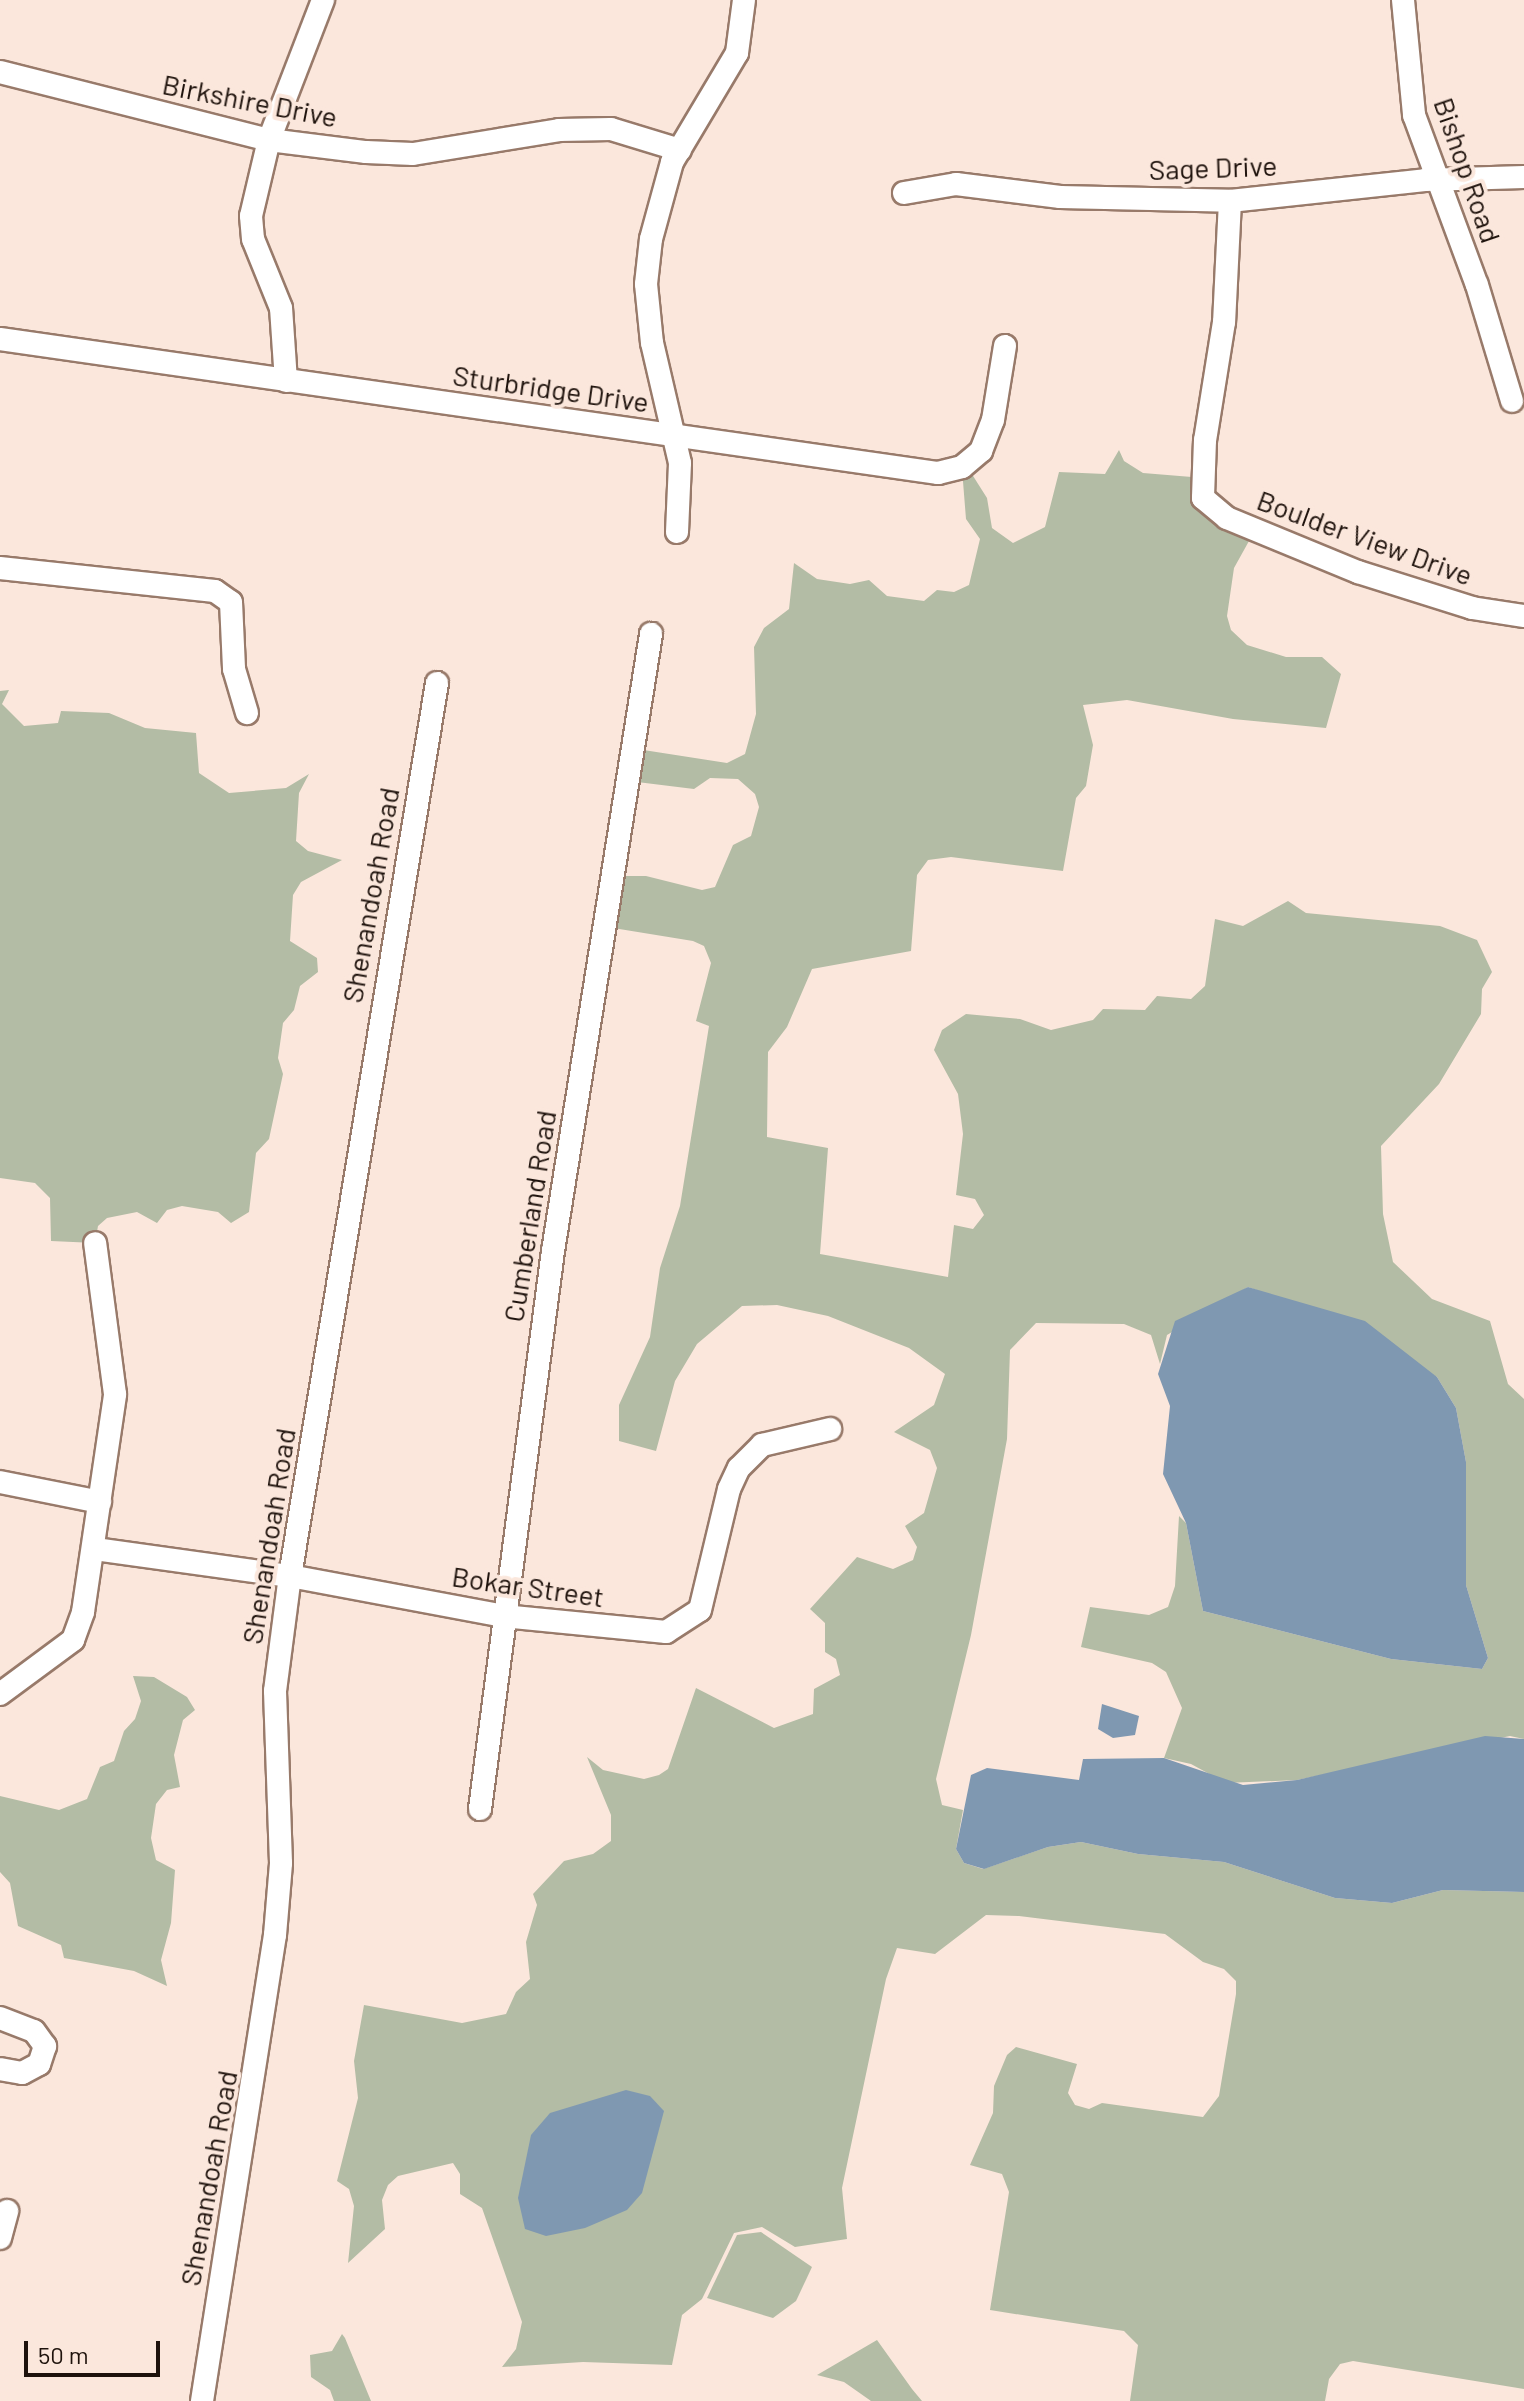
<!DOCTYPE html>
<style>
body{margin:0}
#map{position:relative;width:1524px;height:2401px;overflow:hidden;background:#fbe7dc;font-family:Barlow,sans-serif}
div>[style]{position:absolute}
.green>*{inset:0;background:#b3bca5}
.water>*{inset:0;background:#7f98b1}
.roads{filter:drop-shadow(2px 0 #987a6a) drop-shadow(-2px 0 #987a6a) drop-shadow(0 2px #987a6a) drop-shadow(0 -2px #987a6a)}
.minor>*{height:22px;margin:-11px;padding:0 11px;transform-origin:11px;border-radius:11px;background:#fff}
span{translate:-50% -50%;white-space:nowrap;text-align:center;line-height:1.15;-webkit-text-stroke:8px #fbe7dc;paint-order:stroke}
.street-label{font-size:28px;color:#1e120c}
.scale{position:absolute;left:24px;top:2341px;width:136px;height:36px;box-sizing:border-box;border:4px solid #1e120c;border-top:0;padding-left:10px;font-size:24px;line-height:28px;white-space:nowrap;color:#1e120c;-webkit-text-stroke:6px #fbe7dc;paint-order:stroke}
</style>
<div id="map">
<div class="green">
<i style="clip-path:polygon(1119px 450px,1124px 461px,1143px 473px,1204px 478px,1207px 501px,1254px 532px,1234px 568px,1227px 616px,1231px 630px,1247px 645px,1286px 657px,1322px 657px,1341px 674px,1326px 728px,1233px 719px,1127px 700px,1083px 705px,1093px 745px,1086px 786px,1076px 798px,1063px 871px,951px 857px,928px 860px,917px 875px,911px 951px,812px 969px,787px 1027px,768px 1052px,767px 1137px,828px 1148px,820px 1254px,948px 1277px,954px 1225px,973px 1229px,984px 1215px,975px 1199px,956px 1195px,963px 1134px,958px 1094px,934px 1050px,942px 1030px,966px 1014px,1020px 1019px,1051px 1030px,1093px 1020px,1103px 1009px,1145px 1010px,1157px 996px,1191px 999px,1205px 986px,1215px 919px,1243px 926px,1288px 901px,1306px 913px,1440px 926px,1477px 940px,1492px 972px,1482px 989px,1481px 1014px,1439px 1084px,1381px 1146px,1383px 1214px,1393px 1262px,1432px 1299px,1490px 1321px,1508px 1384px,1524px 1399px,1524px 1739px,1510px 1736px,1297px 1780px,1226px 1783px,1191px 1764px,1164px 1758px,1182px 1708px,1166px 1672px,1152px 1663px,1081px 1647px,1090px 1607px,1149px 1615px,1168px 1607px,1175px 1586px,1179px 1516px,1186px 1523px,1203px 1611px,1391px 1659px,1482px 1669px,1488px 1658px,1466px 1585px,1466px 1462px,1456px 1408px,1437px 1377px,1296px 1304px,1248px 1287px,1167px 1335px,1160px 1364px,1151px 1335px,1124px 1324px,1036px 1323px,1010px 1350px,1007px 1439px,971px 1635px,936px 1779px,942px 1805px,963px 1810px,956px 1849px,964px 1863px,983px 1869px,1048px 1847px,1081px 1842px,1138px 1854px,1224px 1862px,1335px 1898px,1392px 1903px,1443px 1890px,1524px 1892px,1524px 2389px,1353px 2361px,1340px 2364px,1329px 2379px,1325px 2401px,1130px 2401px,1138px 2345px,1124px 2331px,990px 2310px,1009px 2192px,1002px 2174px,970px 2165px,993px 2113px,994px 2086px,1007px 2055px,1016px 2047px,1077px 2064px,1068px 2093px,1075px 2105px,1089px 2109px,1102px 2103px,1203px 2117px,1219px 2096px,1236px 1994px,1236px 1981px,1224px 1969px,1203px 1962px,1165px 1934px,1019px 1916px,986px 1915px,935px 1954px,897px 1948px,886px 1979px,842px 2188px,847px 2239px,795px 2247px,762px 2227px,734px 2233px,702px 2299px,682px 2315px,672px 2365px,583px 2362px,502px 2367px,516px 2349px,522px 2322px,482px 2208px,460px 2194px,460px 2174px,453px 2163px,398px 2176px,388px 2185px,382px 2200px,385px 2229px,348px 2263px,354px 2206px,349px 2189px,337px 2181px,358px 2098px,354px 2061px,364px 2005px,462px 2023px,506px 2014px,516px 1992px,530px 1979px,526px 1942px,537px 1905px,533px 1894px,564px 1861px,593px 1854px,611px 1841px,611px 1815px,587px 1757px,603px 1770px,644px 1779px,659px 1775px,668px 1769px,696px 1688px,774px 1728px,813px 1714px,814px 1689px,840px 1675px,836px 1659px,825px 1652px,825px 1623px,810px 1609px,857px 1557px,893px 1569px,913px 1560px,917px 1547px,905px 1526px,924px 1513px,937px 1468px,930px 1450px,894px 1432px,934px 1405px,945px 1374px,909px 1348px,828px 1316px,777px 1305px,742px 1306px,697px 1344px,675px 1381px,656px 1451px,619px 1441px,619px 1405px,650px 1337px,660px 1268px,680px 1206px,709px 1026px,696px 1021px,711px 963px,704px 946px,693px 941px,607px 927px,616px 876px,646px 876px,702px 890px,715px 887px,733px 845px,751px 836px,759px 807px,755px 794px,738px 779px,710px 778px,694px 789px,629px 781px,637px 749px,727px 763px,745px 754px,756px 714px,754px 647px,764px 628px,789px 609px,794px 563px,817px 579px,850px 584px,869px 580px,887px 596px,924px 601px,937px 590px,954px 592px,969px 585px,980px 539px,966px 519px,962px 469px,968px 468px,987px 498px,992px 528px,1013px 543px,1045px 527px,1059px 472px,1105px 474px)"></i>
<i style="clip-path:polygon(9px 690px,2px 704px,24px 726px,58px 723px,61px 711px,109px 713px,145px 728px,196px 733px,199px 773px,229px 793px,286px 788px,309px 774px,299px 793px,296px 841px,308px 851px,342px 860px,301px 882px,293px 895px,290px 941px,317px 958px,318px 972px,300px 986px,294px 1010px,283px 1023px,278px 1058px,283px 1074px,269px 1139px,256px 1153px,249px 1212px,231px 1223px,218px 1212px,182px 1206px,167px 1210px,157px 1223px,137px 1212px,107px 1218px,98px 1226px,95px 1243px,51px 1241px,50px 1198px,35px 1183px,0 1178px,0 691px)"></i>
<i style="clip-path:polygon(133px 1676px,154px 1677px,187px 1697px,195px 1710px,183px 1720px,174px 1755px,180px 1787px,167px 1790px,156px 1804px,151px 1838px,156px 1860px,175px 1870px,171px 1923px,161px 1960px,167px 1986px,134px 1971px,64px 1958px,61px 1945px,18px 1926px,10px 1883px,0 1872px,0 1796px,59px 1810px,87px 1799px,100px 1767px,114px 1761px,124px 1731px,135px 1719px,141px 1701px)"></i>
<i style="clip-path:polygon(761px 2232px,812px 2267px,796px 2301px,773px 2318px,707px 2298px,737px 2235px)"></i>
<i style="clip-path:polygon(342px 2334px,345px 2338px,371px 2401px,334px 2401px,330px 2390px,311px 2377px,310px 2355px,332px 2351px)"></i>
<i style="clip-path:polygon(877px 2340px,912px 2389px,922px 2401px,871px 2401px,844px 2382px,817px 2375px)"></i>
</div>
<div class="water">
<i style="clip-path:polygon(1248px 1287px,1365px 1321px,1437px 1377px,1456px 1408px,1466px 1462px,1466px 1585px,1488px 1658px,1482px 1669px,1391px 1659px,1203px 1611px,1186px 1523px,1163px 1474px,1170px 1406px,1158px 1374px,1175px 1321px)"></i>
<i style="clip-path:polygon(1102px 1704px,1139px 1716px,1135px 1735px,1113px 1738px,1098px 1729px)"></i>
<i style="clip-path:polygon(1485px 1736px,1524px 1739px,1524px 1892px,1443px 1890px,1392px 1903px,1335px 1898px,1224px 1862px,1138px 1854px,1081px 1842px,1048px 1847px,984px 1869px,964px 1863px,956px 1849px,971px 1775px,987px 1768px,1079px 1780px,1083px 1759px,1164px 1758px,1243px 1785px,1297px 1780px)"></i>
<i style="clip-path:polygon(626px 2090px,650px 2096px,664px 2111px,642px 2193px,627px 2210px,585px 2228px,546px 2236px,525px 2229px,518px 2198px,531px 2135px,550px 2113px)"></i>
</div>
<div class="roads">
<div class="minor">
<i style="left:1403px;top:0;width:116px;rotate:84.5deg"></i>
<i style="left:1414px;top:115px;width:181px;rotate:69.7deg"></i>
<i style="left:1477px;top:285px;width:121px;rotate:73.2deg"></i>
<i style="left:0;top:72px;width:277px;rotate:14.2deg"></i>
<i style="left:269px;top:140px;width:98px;rotate:7.1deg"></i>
<i style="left:366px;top:152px;width:47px;rotate:2.4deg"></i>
<i style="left:413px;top:154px;width:148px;rotate:-9.3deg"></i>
<i style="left:559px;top:130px;width:52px;rotate:-1.1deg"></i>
<i style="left:611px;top:129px;width:72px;rotate:16.9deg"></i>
<i style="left:904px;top:193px;width:53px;rotate:-9.8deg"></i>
<i style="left:956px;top:184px;width:105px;rotate:7.1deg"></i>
<i style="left:1060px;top:197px;width:170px;rotate:1.3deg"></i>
<i style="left:1230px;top:201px;width:196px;rotate:-6.1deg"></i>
<i style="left:1425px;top:180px;width:99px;rotate:-1.7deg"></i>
<i style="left:1230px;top:201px;width:121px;rotate:92.8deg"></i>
<i style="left:1224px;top:322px;width:120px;rotate:99.1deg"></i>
<i style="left:1205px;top:440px;width:58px;rotate:92deg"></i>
<i style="left:1203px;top:498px;width:31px;rotate:40deg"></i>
<i style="left:1227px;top:518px;width:142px;rotate:22.4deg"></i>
<i style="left:1358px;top:572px;width:120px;rotate:17.5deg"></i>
<i style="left:1472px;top:608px;width:53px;rotate:8.7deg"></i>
<i style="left:0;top:339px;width:948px;rotate:8.13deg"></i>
<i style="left:938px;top:473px;width:25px;rotate:-14deg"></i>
<i style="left:962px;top:467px;width:25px;rotate:-40deg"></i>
<i style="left:981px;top:451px;width:33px;rotate:-69deg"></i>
<i style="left:993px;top:420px;width:75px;rotate:-80.8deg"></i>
<i style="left:286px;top:381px;width:73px;rotate:-93.9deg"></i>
<i style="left:281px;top:308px;width:74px;rotate:-112.1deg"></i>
<i style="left:253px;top:239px;width:23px;rotate:-95deg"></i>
<i style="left:251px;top:216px;width:78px;rotate:-76.7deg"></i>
<i style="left:269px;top:140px;width:150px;rotate:-68.9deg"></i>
<i style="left:677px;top:532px;width:69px;rotate:-87.5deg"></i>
<i style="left:680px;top:463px;width:123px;rotate:-103.1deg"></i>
<i style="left:652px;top:343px;width:59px;rotate:-95.8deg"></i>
<i style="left:646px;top:284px;width:45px;rotate:-83.7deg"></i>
<i style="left:651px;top:239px;width:80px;rotate:-74.7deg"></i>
<i style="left:672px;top:162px;width:127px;rotate:-59.2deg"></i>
<i style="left:737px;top:53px;width:53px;rotate:-82.5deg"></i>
<i style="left:0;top:568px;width:216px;rotate:6.1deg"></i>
<i style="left:215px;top:591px;width:19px;rotate:35deg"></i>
<i style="left:231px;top:602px;width:67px;rotate:87.4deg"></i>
<i style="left:234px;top:669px;width:46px;rotate:73.5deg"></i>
<i style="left:0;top:1482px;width:102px;rotate:11.3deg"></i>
<i style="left:95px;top:1549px;width:197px;rotate:7.9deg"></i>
<i style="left:290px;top:1576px;width:217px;rotate:10.6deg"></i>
<i style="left:503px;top:1616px;width:164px;rotate:5.6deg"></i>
<i style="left:666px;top:1632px;width:40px;rotate:-32.9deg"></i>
<i style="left:700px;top:1610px;width:124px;rotate:-76.5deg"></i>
<i style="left:729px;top:1489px;width:23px;rotate:-65deg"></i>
<i style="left:739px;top:1468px;width:33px;rotate:-45deg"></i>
<i style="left:762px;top:1445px;width:70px;rotate:-13.2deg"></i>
<i style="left:0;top:1694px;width:91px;rotate:-36.5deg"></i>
<i style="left:73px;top:1640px;width:30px;rotate:-70deg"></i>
<i style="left:83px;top:1612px;width:220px;rotate:-81.6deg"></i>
<i style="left:115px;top:1394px;width:152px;rotate:-97.5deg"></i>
<i style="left:480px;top:1809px;width:563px;rotate:-82.55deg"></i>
<i style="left:553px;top:1251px;width:625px;rotate:-80.97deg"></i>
<i style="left:0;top:2018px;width:36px;rotate:21deg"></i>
<i style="left:34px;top:2031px;width:19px;rotate:54deg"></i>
<i style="left:45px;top:2046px;width:19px;rotate:108deg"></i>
<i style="left:39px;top:2064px;width:19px;rotate:152deg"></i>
<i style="left:22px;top:2073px;width:22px;rotate:-170deg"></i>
<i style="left:0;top:2238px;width:28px;rotate:-75deg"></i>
<i style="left:202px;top:2401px;width:472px;rotate:-81.1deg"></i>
<i style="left:275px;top:1935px;width:72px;rotate:-85.2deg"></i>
<i style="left:281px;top:1863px;width:172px;rotate:-92deg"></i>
<i style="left:275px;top:1691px;width:116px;rotate:-82.6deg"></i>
<i style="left:290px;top:1576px;width:905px;rotate:-80.65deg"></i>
</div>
</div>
<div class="street-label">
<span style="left:250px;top:100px;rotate:11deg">Birkshire Drive</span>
<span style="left:1213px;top:167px;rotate:-2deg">Sage Drive</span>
<span style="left:1468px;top:170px;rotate:71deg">Bishop Road</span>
<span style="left:551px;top:388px;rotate:8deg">Sturbridge Drive</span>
<span style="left:1365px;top:537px;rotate:20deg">Boulder View Drive</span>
<span style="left:370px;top:895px;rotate:-80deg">Shenandoah Road</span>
<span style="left:529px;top:1216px;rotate:-81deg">Cumberland Road</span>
<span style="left:268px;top:1536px;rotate:-81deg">Shenandoah Road</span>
<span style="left:528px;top:1586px;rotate:8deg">Bokar Street</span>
<span style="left:208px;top:2178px;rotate:-80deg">Shenandoah Road</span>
</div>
<div class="scale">50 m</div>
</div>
